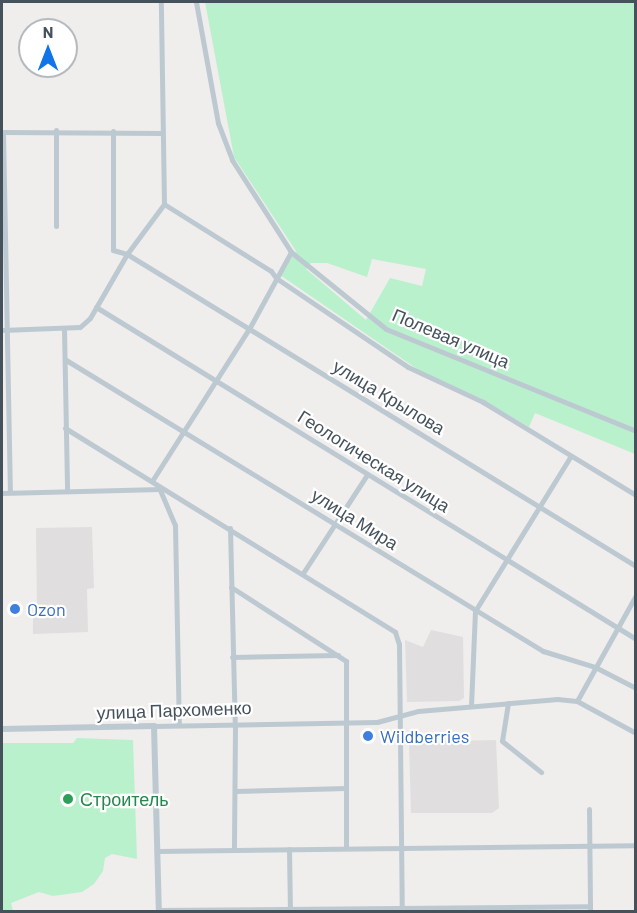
<!DOCTYPE html>
<meta charset="utf-8">
<style>
body{margin:0}
#map{position:relative;width:637px;height:913px;overflow:hidden;background:#f0eded;font-family:Barlow,sans-serif}
div>[style]{position:absolute}
.education>*{inset:0;background:#e1dedf}
.green>*{inset:0;background:#b9f1cd}
.minor>*{height:5px;margin:-2.5px;padding:0 2.5px;transform-origin:2.5px;border-radius:2.5px;background:#bdc9d1}
.tertiary>*{height:6px;margin:-3px;padding:0 3px;transform-origin:3px;border-radius:3px;background:#bdc9d1}
.dots>*{width:16px;height:16px;translate:-50% -50%;box-sizing:border-box;border:3px solid #fff;border-radius:50%}
span{translate:-50% -50%;white-space:nowrap;text-align:center;line-height:1.15;-webkit-text-stroke:4.5px #fff;paint-order:stroke}
.street-label{font-size:18px;color:#45525c}
.shop-label{font-size:18px;color:#366cbe}
.left{translate:0 -50%;text-align:left}
.leisure-label{font-size:18px;color:#27864d}
.frame{position:absolute;inset:0;border:3px solid #45525c;pointer-events:none}
.north{position:absolute;left:18px;top:18px;width:60px;height:60px;box-sizing:border-box;background:#fff;border:2px solid #b5babe;border-radius:50%;rotate:0deg;font-size:16px;font-weight:700;line-height:24px;text-align:center;color:#45525c}
.north::after{content:'';display:block;margin:auto;width:21px;height:27px;background:#1075e8;clip-path:polygon(50% 0,100% 100%,50% 72%,0 100%)}
</style>
<div id="map">
<div class="education">
<i style="clip-path:polygon(92px 527px,94px 588px,87px 589px,88px 632px,33px 634px,33px 616px,37px 615px,36px 528px)"></i>
<i style="clip-path:polygon(431px 630px,463px 637px,464px 698px,459px 701px,407px 702px,405px 640px,423px 647px)"></i>
<i style="clip-path:polygon(496px 740px,499px 808px,492px 813px,411px 813px,409px 742px)"></i>
</div>
<div class="green">
<i style="clip-path:polygon(evenodd,205px 2px,635px 2px,635px 454px,535px 413px,529px 427px,480px 398px,420px 371px,280px 275px,296px 251px,234px 157px,205px 2px,372px 259px,426px 269px,422px 286px,390px 278px,366px 320px,306px 269px,311px 263px,327px 263px,367px 277px,372px 259px)"></i>
<i style="clip-path:polygon(77px 738px,133px 740px,137px 859px,112px 854px,105px 858px,103px 871px,94px 884px,82px 892px,53px 896px,39px 892px,11px 903px,13px 911px,2px 911px,2px 743px,73px 743px)"></i>
</div>
<div class="minor">
<i style="left:196px;top:2px;width:123px;rotate:79.7deg"></i>
<i style="left:218px;top:123px;width:40px;rotate:69deg"></i>
<i style="left:232px;top:160px;width:109px;rotate:57.3deg"></i>
<i style="left:291px;top:252px;width:122px;rotate:39deg"></i>
<i style="left:386px;top:329px;width:270px;rotate:22.2deg"></i>
<i style="left:113px;top:131px;width:119px;rotate:90deg"></i>
<i style="left:113px;top:250px;width:15px;rotate:16deg"></i>
<i style="left:127px;top:254px;width:597px;rotate:31.51deg"></i>
<i style="left:2px;top:132px;width:160px;rotate:0.4deg"></i>
<i style="left:3px;top:132px;width:360px;rotate:88.9deg"></i>
<i style="left:164px;top:204px;width:126px;rotate:32.1deg"></i>
<i style="left:271px;top:271px;width:9px;rotate:54deg"></i>
<i style="left:276px;top:278px;width:159px;rotate:34deg"></i>
<i style="left:408px;top:367px;width:83px;rotate:25deg"></i>
<i style="left:483px;top:402px;width:179px;rotate:31.3deg"></i>
<i style="left:56px;top:226px;width:96px;rotate:-90deg"></i>
<i style="left:96px;top:307px;width:634px;rotate:31.58deg"></i>
<i style="left:64px;top:329px;width:162px;rotate:88.9deg"></i>
<i style="left:2px;top:330px;width:78px;rotate:-2.2deg"></i>
<i style="left:80px;top:327px;width:13px;rotate:-42deg"></i>
<i style="left:90px;top:318px;width:74px;rotate:-60deg"></i>
<i style="left:127px;top:254px;width:62px;rotate:-53.5deg"></i>
<i style="left:164px;top:204px;width:202px;rotate:-90.9deg"></i>
<i style="left:66px;top:360px;width:559px;rotate:31.39deg"></i>
<i style="left:543px;top:651px;width:54px;rotate:17.1deg"></i>
<i style="left:595px;top:667px;width:46px;rotate:27.1deg"></i>
<i style="left:65px;top:428px;width:388px;rotate:31.7deg"></i>
<i style="left:395px;top:632px;width:13px;rotate:72deg"></i>
<i style="left:399px;top:644px;width:268px;rotate:89.4deg"></i>
<i style="left:152px;top:481px;width:180px;rotate:-57.5deg"></i>
<i style="left:249px;top:329px;width:88px;rotate:-61.4deg"></i>
<i style="left:160px;top:490px;width:38px;rotate:67deg"></i>
<i style="left:175px;top:525px;width:200px;rotate:88.9deg"></i>
<i style="left:2px;top:493px;width:159px;rotate:-1.4deg"></i>
<i style="left:230px;top:528px;width:200px;rotate:88.6deg"></i>
<i style="left:235px;top:728px;width:121px;rotate:90.5deg"></i>
<i style="left:303px;top:573px;width:117px;rotate:-56.9deg"></i>
<i style="left:231px;top:587px;width:137px;rotate:32.8deg"></i>
<i style="left:346px;top:661px;width:187px;rotate:90deg"></i>
<i style="left:232px;top:657px;width:106px;rotate:-1.1deg"></i>
<i style="left:577px;top:701px;width:121px;rotate:-60.9deg"></i>
<i style="left:508px;top:703px;width:38px;rotate:99deg"></i>
<i style="left:502px;top:741px;width:50px;rotate:38.5deg"></i>
<i style="left:471px;top:706px;width:95px;rotate:-87.6deg"></i>
<i style="left:475px;top:611px;width:181px;rotate:-58.3deg"></i>
<i style="left:154px;top:726px;width:223px;rotate:-1deg"></i>
<i style="left:377px;top:722px;width:42px;rotate:-15deg"></i>
<i style="left:418px;top:711px;width:140px;rotate:-4.9deg"></i>
<i style="left:557px;top:699px;width:20px;rotate:6deg"></i>
<i style="left:577px;top:701px;width:67px;rotate:28.5deg"></i>
<i style="left:235px;top:791px;width:111px;rotate:-1.5deg"></i>
<i style="left:589px;top:809px;width:103px;rotate:89.4deg"></i>
<i style="left:289px;top:849px;width:62px;rotate:89.1deg"></i>
<i style="left:158px;top:851px;width:478px;rotate:-0.7deg"></i>
<i style="left:159px;top:910px;width:431px;rotate:-0.5deg"></i>
</div>
<div class="tertiary">
<i style="left:2px;top:729px;width:152px;rotate:-1.1deg"></i>
<i style="left:154px;top:726px;width:186px;rotate:88.5deg"></i>
</div>
<div class="dots">
<i style="left:15px;top:609px;background:#3f7fe0"></i>
<i style="left:368px;top:736px;background:#3f7fe0"></i>
<i style="left:68px;top:799px;background:#2e9e5b"></i>
</div>
<div class="street-label">
<span style="left:451px;top:338px;rotate:23deg">Полевая улица</span>
<span style="left:389px;top:397px;rotate:31deg">улица Крылова</span>
<span style="left:374px;top:461px;rotate:32deg">Геологическая улица</span>
<span style="left:355px;top:519px;rotate:32deg">улица Мира</span>
<span style="left:174px;top:710px;rotate:-2deg">улица Пархоменко</span>
</div>
<div class="shop-label">
<span class="left" style="left:27px;top:609px">Ozon</span>
<span class="left" style="left:380px;top:736px">Wildberries</span>
</div>
<div class="leisure-label">
<span class="left" style="left:80px;top:799px">Строитель</span>
</div>
<div class="frame"></div>
<div class="north">N</div>
</div>
